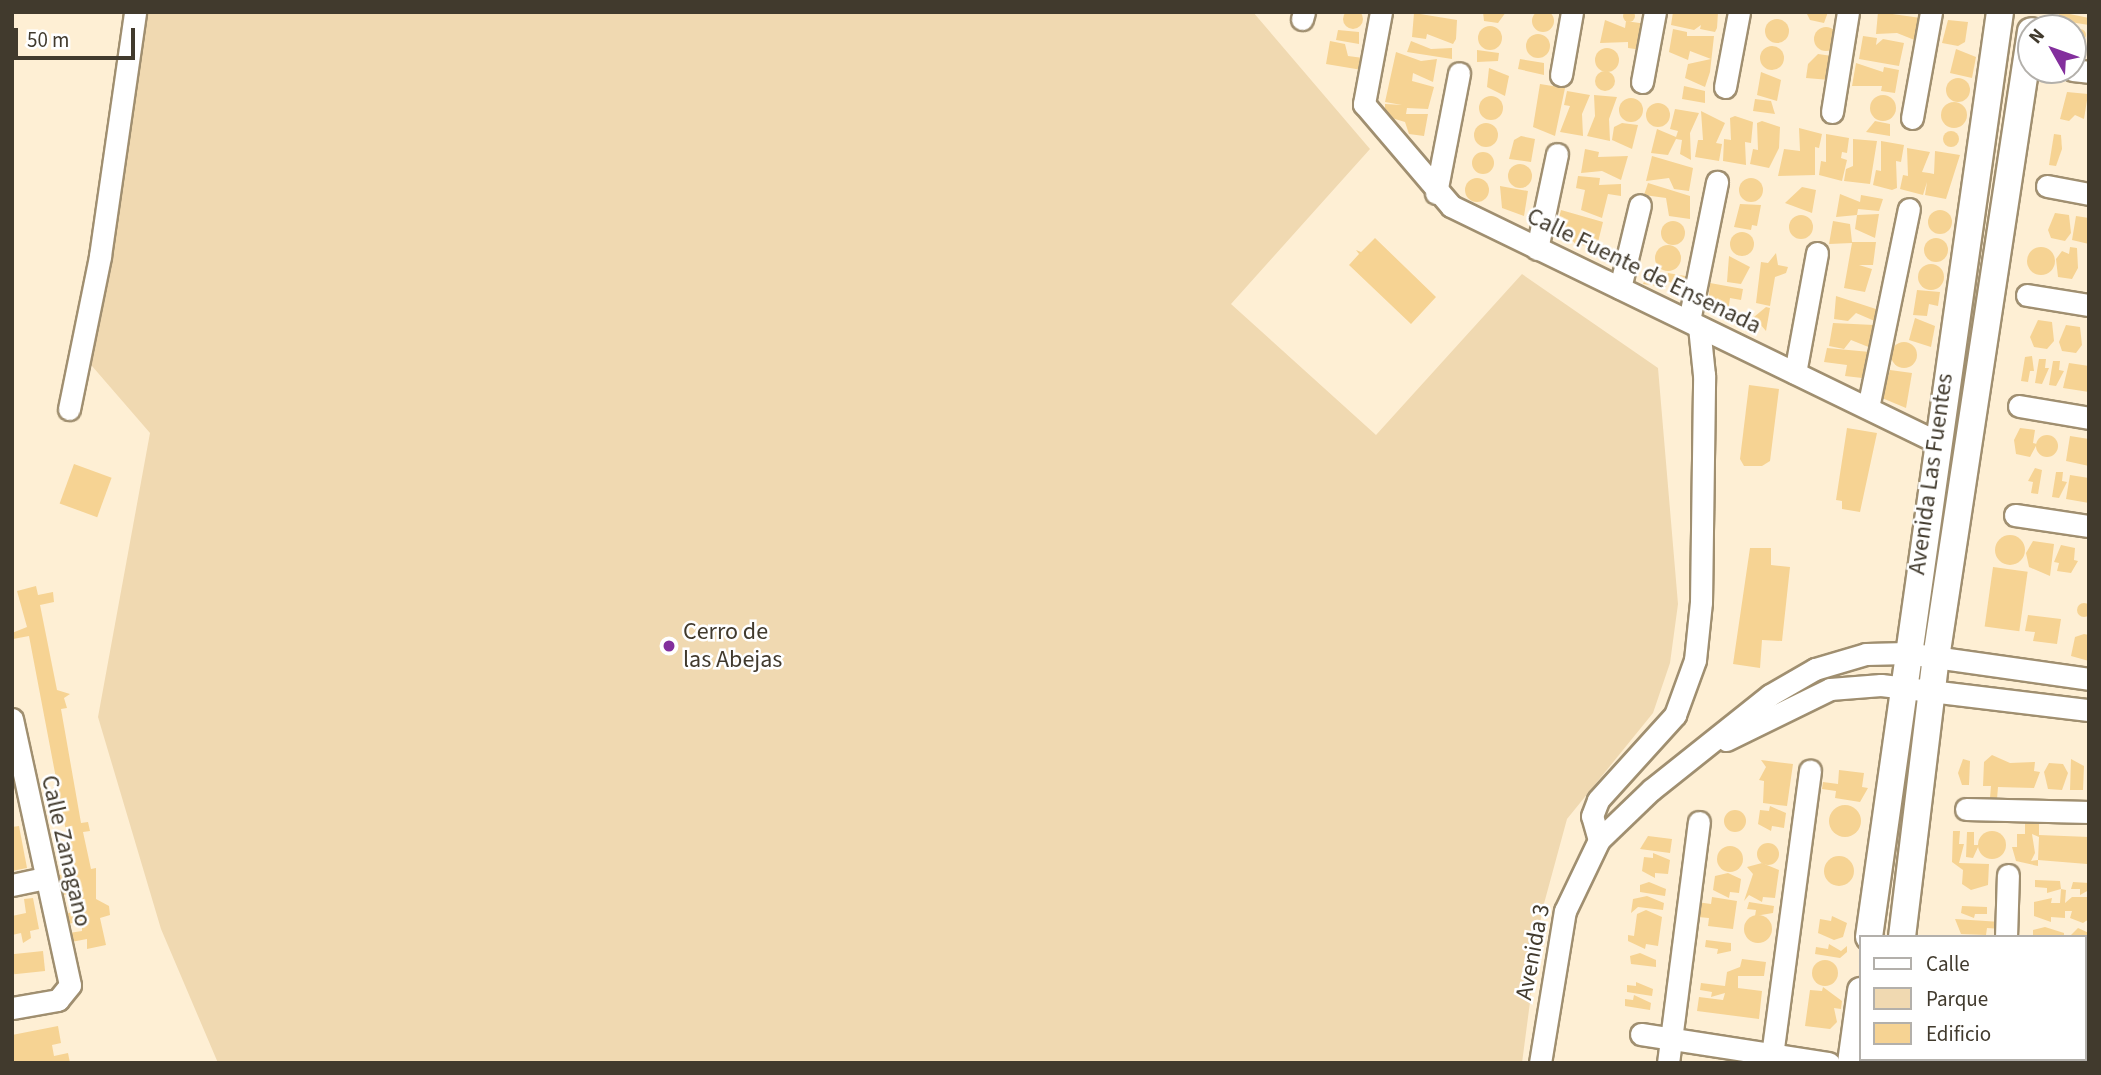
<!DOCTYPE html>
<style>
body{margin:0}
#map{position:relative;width:2101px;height:1075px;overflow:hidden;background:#feefd4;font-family:"Source Sans 3",sans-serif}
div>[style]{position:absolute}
.green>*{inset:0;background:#f0d9b1}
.building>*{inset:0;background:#f6d393;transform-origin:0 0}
.round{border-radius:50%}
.roads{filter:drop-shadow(2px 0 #a08f70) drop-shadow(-2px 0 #a08f70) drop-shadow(0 2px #a08f70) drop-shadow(0 -2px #a08f70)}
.minor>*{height:21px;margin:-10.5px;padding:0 10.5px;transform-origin:10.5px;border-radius:10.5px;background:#fff}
.major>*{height:26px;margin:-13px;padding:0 13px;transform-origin:13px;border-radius:13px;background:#fff}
.dots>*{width:19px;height:19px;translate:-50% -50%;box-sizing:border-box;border:4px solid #fff;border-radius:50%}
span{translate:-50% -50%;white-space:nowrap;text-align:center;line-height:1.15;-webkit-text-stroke:5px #fff;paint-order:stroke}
.street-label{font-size:24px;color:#413a2d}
.poi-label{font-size:24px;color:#413a2d}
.left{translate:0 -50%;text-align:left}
.frame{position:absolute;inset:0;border:14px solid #413a2d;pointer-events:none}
.legend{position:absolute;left:1859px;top:935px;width:228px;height:126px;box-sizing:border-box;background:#fff;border:2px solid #b3b0ab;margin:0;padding:9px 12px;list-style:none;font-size:21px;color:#413a2d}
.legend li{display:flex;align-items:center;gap:14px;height:35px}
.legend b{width:35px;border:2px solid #b3b0ab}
.north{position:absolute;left:2017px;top:14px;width:70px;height:70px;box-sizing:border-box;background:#fff;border:2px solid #b3b0ab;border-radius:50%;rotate:310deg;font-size:19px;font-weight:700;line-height:28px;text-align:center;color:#413a2d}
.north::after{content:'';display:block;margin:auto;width:24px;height:32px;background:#832f9d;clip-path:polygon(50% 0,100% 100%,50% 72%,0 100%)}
.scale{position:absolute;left:14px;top:28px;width:121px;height:32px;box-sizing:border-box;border:4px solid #413a2d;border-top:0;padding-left:9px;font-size:21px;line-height:24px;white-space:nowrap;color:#413a2d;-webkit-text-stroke:5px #fff;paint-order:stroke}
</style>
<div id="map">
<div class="green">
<i style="clip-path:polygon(142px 12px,1253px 12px,1370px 149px,1231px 304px,1376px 435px,1522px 274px,1658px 368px,1678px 604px,1670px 663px,1653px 713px,1567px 819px,1542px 911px,1522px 1063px,218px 1063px,161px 929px,98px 717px,150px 433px,79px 351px)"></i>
</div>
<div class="building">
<i class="round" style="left:1343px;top:9px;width:20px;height:20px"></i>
<i class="round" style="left:1532px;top:10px;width:22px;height:22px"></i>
<i class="round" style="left:1623px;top:10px;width:12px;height:12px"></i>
<i style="clip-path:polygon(1483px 12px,1506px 12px,1498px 23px,1484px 21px)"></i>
<i style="clip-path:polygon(1673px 12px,1718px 12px,1717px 28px,1715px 32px,1700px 29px,1701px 25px,1694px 30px,1671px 25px)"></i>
<i style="clip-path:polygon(1806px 12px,1828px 12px,1824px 23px,1810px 20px)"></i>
<i style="clip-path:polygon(1878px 12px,1921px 18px,1917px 41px,1897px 33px,1876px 34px)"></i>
<i style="clip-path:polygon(2060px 12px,2089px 18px,2089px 25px,2057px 20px)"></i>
<i style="clip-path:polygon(1414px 13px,1457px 20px,1456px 39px,1453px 44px,1427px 34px,1426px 39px,1412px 37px)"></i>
<i class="round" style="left:1765px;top:19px;width:24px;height:24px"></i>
<i style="clip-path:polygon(1605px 20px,1625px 28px,1626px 21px,1646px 24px,1642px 50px,1628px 48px,1628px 42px,1600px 43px)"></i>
<i style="clip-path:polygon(1948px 20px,1968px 22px,1965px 42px,1958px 46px,1942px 43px)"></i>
<i class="round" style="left:1478px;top:26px;width:24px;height:24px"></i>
<i class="round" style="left:1814px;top:27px;width:24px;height:24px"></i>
<i class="round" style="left:2074px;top:29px;width:12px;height:12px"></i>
<i style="clip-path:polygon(1673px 29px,1687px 32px,1687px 36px,1714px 36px,1710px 72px,1705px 87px,1685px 78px,1688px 64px,1711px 59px,1690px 51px,1688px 60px,1669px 52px)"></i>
<i style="clip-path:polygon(1338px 30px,1359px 32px,1359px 44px,1336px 40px)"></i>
<i class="round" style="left:1526px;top:34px;width:24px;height:24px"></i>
<i style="clip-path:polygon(1863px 36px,1877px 38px,1876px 45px,1883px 39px,1904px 43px,1899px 66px,1859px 59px)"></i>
<i style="clip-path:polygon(1330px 41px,1345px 44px,1348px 56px,1371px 59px,1362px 70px,1326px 64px)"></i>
<i style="clip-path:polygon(1411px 41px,1431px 49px,1452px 48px,1452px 59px,1407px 52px)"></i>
<i class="round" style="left:1760px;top:46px;width:24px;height:24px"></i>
<i class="round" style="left:1595px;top:48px;width:24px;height:24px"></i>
<i style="clip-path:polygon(1956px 49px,1976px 57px,1972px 78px,1950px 73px)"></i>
<i style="clip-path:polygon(1477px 50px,1499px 53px,1498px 61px,1477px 62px)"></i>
<i style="clip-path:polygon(1396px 52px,1421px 61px,1437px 59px,1433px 82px,1413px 73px,1412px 81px,1434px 87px,1428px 109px,1407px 108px,1406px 114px,1428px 114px,1424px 136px,1409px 134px,1405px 122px,1385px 116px,1385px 104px,1402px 105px,1385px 102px)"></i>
<i style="clip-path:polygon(1818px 54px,1832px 56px,1830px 80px,1806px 78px,1808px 64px)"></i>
<i style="clip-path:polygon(1520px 59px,1544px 63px,1544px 75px,1518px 69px)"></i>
<i style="clip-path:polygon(1856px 63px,1883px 72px,1884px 67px,1899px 70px,1895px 93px,1881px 91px,1882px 86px,1852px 86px)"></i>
<i style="clip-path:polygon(1489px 68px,1509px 76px,1505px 96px,1487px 87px)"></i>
<i class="round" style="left:1595px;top:71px;width:20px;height:20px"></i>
<i style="clip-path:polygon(1761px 72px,1781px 80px,1777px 101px,1757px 95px)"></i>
<i class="round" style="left:1946px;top:78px;width:24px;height:24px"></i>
<i style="clip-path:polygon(1540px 84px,1565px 88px,1555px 136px,1533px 127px)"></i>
<i style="clip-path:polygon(1684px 86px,1705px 91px,1705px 103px,1682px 99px)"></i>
<i style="clip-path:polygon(1567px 91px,1590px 95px,1582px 114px,1583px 136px,1560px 132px,1570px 106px,1564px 105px)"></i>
<i style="clip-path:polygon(2067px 92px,2088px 94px,2084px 119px,2075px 115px,2069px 121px,2060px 119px)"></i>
<i style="clip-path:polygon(1594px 95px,1617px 97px,1609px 119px,1610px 141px,1587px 136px,1595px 116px)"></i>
<i class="round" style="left:1870px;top:95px;width:26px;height:26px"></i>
<i class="round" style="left:1479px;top:96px;width:24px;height:24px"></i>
<i class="round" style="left:1619px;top:98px;width:24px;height:24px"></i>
<i style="clip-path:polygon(1755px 99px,1771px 101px,1775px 114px,1753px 111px)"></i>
<i class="round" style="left:1941px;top:102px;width:26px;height:26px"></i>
<i class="round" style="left:1646px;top:103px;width:24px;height:24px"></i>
<i style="clip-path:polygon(1675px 109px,1699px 113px,1690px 133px,1691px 160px,1680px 154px,1682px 140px,1676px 139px,1668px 155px,1651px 153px,1657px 129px,1676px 137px,1678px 131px,1670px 129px)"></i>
<i style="clip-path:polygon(1701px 111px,1725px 123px,1716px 143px,1722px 144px,1719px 161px,1695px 157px,1698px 140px,1703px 140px)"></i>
<i style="clip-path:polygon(1735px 116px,1753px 122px,1751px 143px,1745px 142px,1746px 165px,1723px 161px,1724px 139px,1731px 140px,1730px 118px)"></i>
<i style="clip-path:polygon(1762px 121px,1780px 127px,1779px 148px,1769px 168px,1750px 164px,1753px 149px,1758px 150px,1757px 123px)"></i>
<i style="clip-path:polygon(1875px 121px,1890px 124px,1890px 136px,1866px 132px)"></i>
<i class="round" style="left:1474px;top:123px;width:24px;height:24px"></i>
<i style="clip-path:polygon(1622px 123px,1638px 125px,1632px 149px,1612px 140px,1614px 127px)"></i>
<i style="clip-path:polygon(1799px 128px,1822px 134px,1819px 148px,1815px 147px,1815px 175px,1778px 176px,1784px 149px,1800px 151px)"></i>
<i class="round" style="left:1943px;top:131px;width:16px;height:16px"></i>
<i style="clip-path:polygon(1826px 134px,1849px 138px,1847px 153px,1842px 152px,1841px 158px,1847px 160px,1842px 181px,1819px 175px,1821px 161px,1826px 162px)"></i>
<i style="clip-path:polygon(2054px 134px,2061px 135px,2062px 149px,2056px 166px,2049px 165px)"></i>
<i style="clip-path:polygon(1521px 136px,1535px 139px,1531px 162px,1509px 159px,1514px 140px)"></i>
<i style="clip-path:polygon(1853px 139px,1877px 141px,1870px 184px,1844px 181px,1846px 169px,1853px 166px)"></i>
<i style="clip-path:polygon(1881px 141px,1904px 145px,1901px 162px,1896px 161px,1897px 188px,1892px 190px,1873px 185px,1876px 170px,1881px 171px)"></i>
<i style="clip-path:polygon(1907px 148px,1930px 152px,1922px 172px,1929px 173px,1934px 174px,1935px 151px,1960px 155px,1946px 199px,1925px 195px,1927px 182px,1923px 195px,1900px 189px,1903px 175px,1908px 176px)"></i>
<i style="clip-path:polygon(1585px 149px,1599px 152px,1598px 157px,1628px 156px,1621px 180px,1602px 171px,1581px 173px)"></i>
<i class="round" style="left:1472px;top:152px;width:22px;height:22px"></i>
<i style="clip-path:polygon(1652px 156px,1693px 168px,1689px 191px,1674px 189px,1669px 178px,1646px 181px)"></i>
<i class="round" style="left:1508px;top:164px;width:24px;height:24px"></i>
<i style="clip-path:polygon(1578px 176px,1600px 178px,1599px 185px,1621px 184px,1621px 196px,1608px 194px,1602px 218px,1581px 210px,1585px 190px,1576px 188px)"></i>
<i class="round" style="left:1739px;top:178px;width:24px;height:24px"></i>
<i class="round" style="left:1465px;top:178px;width:24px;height:24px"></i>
<i style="clip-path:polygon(1648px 183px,1690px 196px,1690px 219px,1669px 216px,1666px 198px,1644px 195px)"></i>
<i style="clip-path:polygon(1500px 186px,1528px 191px,1524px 216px,1502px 208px)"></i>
<i style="clip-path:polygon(1802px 187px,1816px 190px,1812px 213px,1785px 203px)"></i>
<i style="clip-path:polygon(1840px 194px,1860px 202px,1861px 195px,1883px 199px,1879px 211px,1858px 209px,1857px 215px,1879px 214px,1875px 238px,1855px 229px,1857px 215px,1836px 217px)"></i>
<i style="clip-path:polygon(1740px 204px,1761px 205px,1757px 226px,1752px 225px,1751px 230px,1734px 227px)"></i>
<i class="round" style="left:1928px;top:210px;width:24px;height:24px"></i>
<i style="clip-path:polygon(1561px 210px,1603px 222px,1597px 246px,1576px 245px,1568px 235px,1555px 233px)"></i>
<i style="clip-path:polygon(2055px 213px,2069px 215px,2071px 233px,2065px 241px,2051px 238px,2048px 230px)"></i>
<i class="round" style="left:1789px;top:215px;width:24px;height:24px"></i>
<i style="clip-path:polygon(2076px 216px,2089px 218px,2089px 244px,2072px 240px)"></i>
<i class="round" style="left:1661px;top:221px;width:24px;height:24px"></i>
<i style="clip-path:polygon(1833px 221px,1850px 224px,1852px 242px,1876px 242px,1873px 265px,1859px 265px,1872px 269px,1865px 292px,1844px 288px,1852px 243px,1829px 244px)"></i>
<i class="round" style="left:1730px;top:232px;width:24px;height:24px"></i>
<i style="clip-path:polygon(1375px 238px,1436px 297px,1411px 324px,1349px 265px,1359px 254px,1356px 250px,1361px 252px)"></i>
<i class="round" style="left:1924px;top:238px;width:24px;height:24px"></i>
<i class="round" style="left:1655px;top:245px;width:26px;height:26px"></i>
<i style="clip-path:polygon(2070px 247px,2077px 248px,2078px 268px,2072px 279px,2058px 277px,2056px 259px,2062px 251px,2069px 254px)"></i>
<i class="round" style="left:2027px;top:247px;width:28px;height:28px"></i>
<i style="clip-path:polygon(1776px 253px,1778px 265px,1788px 267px,1786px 273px,1775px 277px,1770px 306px,1756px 303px,1761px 262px,1768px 263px)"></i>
<i style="clip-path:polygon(1729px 256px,1750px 267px,1741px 284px,1727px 282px)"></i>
<i class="round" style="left:1918px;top:264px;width:26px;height:26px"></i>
<i style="clip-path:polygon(1648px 272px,1667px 281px,1668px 273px,1691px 277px,1686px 289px,1667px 281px,1666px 287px,1643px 284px)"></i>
<i style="clip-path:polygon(1710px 283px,1743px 289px,1741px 300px,1730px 298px,1728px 312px,1708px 307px)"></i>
<i style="clip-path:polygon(1917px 290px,1940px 292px,1938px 306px,1929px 304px,1927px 316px,1913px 315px)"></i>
<i style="clip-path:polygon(1836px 296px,1879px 310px,1877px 322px,1856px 313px,1848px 321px,1834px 319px)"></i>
<i style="clip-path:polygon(1766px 307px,1770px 308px,1766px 331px,1754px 317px)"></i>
<i style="clip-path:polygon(1915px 318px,1935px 326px,1931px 347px,1909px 340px)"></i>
<i style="clip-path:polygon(2038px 320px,2052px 322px,2054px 341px,2047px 349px,2034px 347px,2030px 337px)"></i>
<i style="clip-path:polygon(1833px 323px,1874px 325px,1871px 348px,1851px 340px,1844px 349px,1829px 346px)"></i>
<i style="clip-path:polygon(2066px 325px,2080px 327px,2082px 345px,2076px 353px,2062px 351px,2059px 342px)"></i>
<i class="round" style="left:1891px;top:342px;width:26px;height:26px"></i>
<i style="clip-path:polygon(1827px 348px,1870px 352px,1871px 379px,1845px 376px,1847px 365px,1824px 362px)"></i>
<i style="clip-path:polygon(2032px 356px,2034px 371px,2030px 371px,2028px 382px,2021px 381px,2025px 357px)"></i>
<i style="clip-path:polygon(2039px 359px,2046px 359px,2045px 368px,2049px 368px,2042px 384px,2035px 383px)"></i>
<i style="clip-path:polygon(2053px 361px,2060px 361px,2059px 370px,2064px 371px,2056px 386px,2049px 385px)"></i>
<i style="clip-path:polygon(2069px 363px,2089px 366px,2089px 392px,2063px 388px)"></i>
<i style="clip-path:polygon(1890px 370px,1912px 373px,1906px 408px,1882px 398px)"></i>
<i style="clip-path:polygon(1749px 385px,1779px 389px,1770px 461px,1762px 466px,1744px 466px,1740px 459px)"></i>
<i style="clip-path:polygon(1847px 428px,1877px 433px,1860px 512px,1842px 509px,1842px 501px,1836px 500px)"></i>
<i style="clip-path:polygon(2020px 428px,2035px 430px,2033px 443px,2037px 444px,2030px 457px,2016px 454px,2014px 440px)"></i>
<i class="round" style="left:2036px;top:435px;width:22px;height:22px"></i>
<i style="clip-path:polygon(2070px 436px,2089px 439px,2089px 466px,2066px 461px)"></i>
<i style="left:74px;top:464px;width:40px;height:42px;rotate:20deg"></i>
<i style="clip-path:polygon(2035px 468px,2042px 470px,2038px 494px,2031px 493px,2033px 482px,2028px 481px)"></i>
<i style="clip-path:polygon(2056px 472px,2063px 472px,2062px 481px,2067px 482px,2059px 498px,2052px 497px)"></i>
<i style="clip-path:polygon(2070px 475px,2089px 478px,2089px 503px,2066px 499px)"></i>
<i class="round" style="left:1995px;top:535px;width:30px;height:30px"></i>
<i style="clip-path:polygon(2033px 541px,2054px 544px,2050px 576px,2029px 567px,2026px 553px)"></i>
<i style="clip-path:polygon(2061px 545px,2075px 548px,2074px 560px,2078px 561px,2071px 573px,2057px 571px,2059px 563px,2054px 562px)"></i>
<i style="clip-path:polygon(1750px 548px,1771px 548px,1771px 565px,1790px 567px,1782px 641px,1762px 640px,1760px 668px,1733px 664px)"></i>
<i style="left:1993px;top:567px;width:35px;height:60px;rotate:8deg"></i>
<i style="clip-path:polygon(36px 586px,38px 595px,53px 592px,54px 602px,40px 605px,57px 690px,70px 694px,64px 698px,67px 708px,61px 709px,81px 823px,88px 822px,90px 831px,83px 832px,91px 869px,96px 868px,96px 899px,109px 906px,110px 915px,100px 918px,106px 945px,87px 949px,87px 939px,71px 942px,69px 933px,82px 931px,82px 921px,68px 924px,66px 914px,80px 909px,74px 893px,63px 895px,59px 875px,74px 873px,29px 636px,13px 639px,12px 633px,27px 627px,17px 591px)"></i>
<i class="round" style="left:2077px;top:603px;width:14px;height:14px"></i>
<i style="clip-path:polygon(2028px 615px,2061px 619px,2057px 644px,2033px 641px,2035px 632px,2025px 631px)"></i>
<i style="clip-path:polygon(2084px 634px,2089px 635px,2089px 661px,2071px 656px,2075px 637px)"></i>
<i style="clip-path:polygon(1992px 755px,2010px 763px,2035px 762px,2034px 771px,2040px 772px,2034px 788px,1998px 787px,1997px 799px,1990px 798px,1991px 786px,1983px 786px,1984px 762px)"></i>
<i style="clip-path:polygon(1963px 759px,1970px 761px,1969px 785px,1962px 785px,1958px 773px)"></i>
<i style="clip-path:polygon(2071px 759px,2084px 766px,2083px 790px,2070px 790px)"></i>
<i style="clip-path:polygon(1761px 760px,1793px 764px,1787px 806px,1763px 803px,1764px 781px,1759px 780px,1766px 767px)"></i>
<i style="clip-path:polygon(2049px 763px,2063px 764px,2068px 773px,2062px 790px,2048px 789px,2044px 772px)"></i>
<i style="clip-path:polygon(1839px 770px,1864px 773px,1862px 787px,1868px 788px,1860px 802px,1835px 798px,1836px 791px,1822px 789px,1823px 782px,1838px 784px)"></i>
<i class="round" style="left:1829px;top:805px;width:32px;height:32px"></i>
<i style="clip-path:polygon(1770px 806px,1786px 813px,1784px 828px,1772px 826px,1771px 831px,1758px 824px,1760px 810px,1769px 811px)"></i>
<i class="round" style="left:1724px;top:810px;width:22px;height:22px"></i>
<i style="clip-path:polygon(2025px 820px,2039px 820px,2039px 835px,2089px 837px,2087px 864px,2038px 860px,2039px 837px,2032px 834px,2035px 853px,2031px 861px,2038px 860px,2038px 866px,2016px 861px,2012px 847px,2017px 847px,2017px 834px,2025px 834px)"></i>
<i style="clip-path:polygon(19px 826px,27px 868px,12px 871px,12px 827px)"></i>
<i style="clip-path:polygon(1953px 831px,1960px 831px,1959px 844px,1964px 844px,1959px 863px,1989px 864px,1988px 885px,1971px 890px,1962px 884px,1963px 870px,1952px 862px)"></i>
<i class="round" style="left:1978px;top:831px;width:28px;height:28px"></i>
<i style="clip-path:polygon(1967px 832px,1974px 832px,1974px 845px,1979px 845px,1973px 858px,1966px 857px)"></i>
<i style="clip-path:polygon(1648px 836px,1672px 839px,1670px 853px,1640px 849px)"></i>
<i class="round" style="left:1757px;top:843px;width:22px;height:22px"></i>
<i class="round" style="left:1717px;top:846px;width:26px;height:26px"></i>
<i style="clip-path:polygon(1653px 853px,1670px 860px,1668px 874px,1655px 873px,1655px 878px,1642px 871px,1644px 857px,1653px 858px)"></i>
<i class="round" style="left:1824px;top:856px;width:30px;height:30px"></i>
<i style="clip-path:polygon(1762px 863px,1779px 870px,1775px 898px,1763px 897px,1762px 902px,1749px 895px,1744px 901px,1753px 874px,1747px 867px)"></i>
<i style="clip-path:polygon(1728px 873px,1741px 879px,1739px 893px,1730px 892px,1729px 898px,1713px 890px,1715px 876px)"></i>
<i style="clip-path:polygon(2035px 880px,2060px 881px,2061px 889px,2047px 893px,2047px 888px,2035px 887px)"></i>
<i style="clip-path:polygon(1649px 882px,1666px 889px,1665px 896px,1640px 892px,1640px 885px)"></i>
<i style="clip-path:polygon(2073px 882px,2089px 883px,2089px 890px,2080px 895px,2080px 889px,2071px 889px)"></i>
<i style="clip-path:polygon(2061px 889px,2066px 890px,2065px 903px,2072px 897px,2089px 897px,2089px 919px,2083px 923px,2070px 918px,2072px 911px,2065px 911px,2065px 918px,2051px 917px,2051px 922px,2034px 916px,2034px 902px,2052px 898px,2051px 903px,2060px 903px)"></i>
<i style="clip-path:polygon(1647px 896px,1664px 903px,1663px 910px,1638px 907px,1631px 913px,1633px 899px)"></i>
<i style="clip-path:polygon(1712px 897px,1737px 901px,1733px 929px,1708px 926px,1709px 918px,1698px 917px,1697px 902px,1711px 904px)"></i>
<i style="clip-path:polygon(33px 898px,39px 929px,30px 931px,31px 938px,23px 943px,21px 933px,12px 935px,12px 916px,26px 913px,24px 899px)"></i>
<i style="clip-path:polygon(1749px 902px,1774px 906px,1773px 913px,1755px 916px,1756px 910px,1747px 909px)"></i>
<i style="clip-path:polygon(1987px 907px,1987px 914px,1975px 914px,1974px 918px,1961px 913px,1962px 906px)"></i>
<i style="clip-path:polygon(1646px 910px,1662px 917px,1658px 946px,1646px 944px,1645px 949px,1628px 941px,1628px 935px,1634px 936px,1637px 914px)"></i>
<i class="round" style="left:1744px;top:915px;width:28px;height:28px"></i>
<i style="clip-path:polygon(1832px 916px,1847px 923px,1843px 937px,1834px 940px,1818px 933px,1820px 919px,1831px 921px)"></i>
<i style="clip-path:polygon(1955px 919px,2001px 922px,2001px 929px,1987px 928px,1986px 935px,1961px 934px)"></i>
<i style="clip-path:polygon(2045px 927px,2064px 933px,2064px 937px,2033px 937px,2033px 930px)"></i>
<i style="clip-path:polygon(2078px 928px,2089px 933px,2089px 940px,2069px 937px)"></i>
<i style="clip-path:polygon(1706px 940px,1731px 943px,1731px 951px,1717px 954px,1718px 949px,1705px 947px)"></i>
<i style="clip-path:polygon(1829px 944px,1841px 951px,1847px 946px,1847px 952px,1840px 958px,1815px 954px,1816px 947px,1828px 949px)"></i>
<i style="left:43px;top:951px;width:20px;height:31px;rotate:84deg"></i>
<i style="clip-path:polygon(1640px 953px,1656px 960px,1656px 967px,1631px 964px,1630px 956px)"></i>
<i style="clip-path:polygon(1742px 959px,1766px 962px,1764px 976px,1738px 976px,1738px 988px,1762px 991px,1759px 1019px,1697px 1011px,1699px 997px,1723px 1000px,1725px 993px,1711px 997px,1712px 992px,1700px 990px,1701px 983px,1725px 986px,1727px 972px,1740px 967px)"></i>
<i class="round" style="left:1812px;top:960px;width:26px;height:26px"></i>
<i style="clip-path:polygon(1636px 982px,1653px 989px,1652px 996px,1627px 992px,1627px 985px,1636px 986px)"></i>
<i style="left:2085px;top:983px;width:4px;height:58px"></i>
<i style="clip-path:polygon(1823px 987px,1842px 1001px,1841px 1009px,1834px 1008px,1837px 1022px,1830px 1029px,1805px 1026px,1810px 990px,1822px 991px)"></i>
<i style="clip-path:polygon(1634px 995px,1651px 1003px,1650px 1010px,1625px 1006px,1625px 999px,1633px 1000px)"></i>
<i style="clip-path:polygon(58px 1026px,61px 1043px,52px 1045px,54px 1056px,68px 1053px,70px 1063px,12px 1063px,12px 1035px)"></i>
<i style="left:1948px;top:1059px;width:33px;height:4px"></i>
</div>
<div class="roads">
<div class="minor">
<i style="left:1381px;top:12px;width:94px;rotate:100.5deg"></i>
<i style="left:1364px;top:104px;width:134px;rotate:49.5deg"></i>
<i style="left:1451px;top:206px;width:538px;rotate:25.9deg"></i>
<i style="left:1302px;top:19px;width:7px;rotate:-74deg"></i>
<i style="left:2073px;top:70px;width:16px;rotate:7deg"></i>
<i style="left:1561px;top:75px;width:64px;rotate:-80.1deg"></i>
<i style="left:1642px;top:82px;width:71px;rotate:-79.5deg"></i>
<i style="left:1725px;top:87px;width:76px;rotate:-79.4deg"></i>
<i style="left:1832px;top:112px;width:101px;rotate:-80.9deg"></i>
<i style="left:1912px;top:118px;width:108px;rotate:-79.8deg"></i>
<i style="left:2047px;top:186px;width:43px;rotate:10.8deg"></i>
<i style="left:1436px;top:193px;width:122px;rotate:-79.1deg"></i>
<i style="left:1537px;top:249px;width:97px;rotate:-78.1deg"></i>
<i style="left:1620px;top:288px;width:85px;rotate:-76.5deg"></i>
<i style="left:2027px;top:295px;width:63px;rotate:9.2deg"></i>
<i style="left:1689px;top:321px;width:142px;rotate:-78.6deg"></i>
<i style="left:1795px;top:373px;width:122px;rotate:-79.6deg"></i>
<i style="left:2019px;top:406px;width:71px;rotate:9.7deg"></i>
<i style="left:1868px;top:408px;width:203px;rotate:-78.4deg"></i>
<i style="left:69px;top:409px;width:156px;rotate:-78.5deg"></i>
<i style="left:100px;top:256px;width:246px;rotate:-81.8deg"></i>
<i style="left:2015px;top:515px;width:75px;rotate:8.5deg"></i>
<i style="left:12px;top:719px;width:272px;rotate:77.7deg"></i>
<i style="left:70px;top:985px;width:19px;rotate:129deg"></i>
<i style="left:58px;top:1000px;width:47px;rotate:170.1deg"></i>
<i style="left:1726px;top:740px;width:116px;rotate:-26.1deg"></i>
<i style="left:1830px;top:689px;width:51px;rotate:-4.5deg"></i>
<i style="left:1881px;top:685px;width:209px;rotate:6.9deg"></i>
<i style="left:1966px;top:809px;width:123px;rotate:1.4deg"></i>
<i style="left:1599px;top:840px;width:25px;rotate:-106deg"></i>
<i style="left:1592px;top:816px;width:17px;rotate:-69deg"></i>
<i style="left:1598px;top:800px;width:115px;rotate:-47.8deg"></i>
<i style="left:1675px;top:715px;width:59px;rotate:-70deg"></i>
<i style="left:1695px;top:660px;width:58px;rotate:-84.1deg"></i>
<i style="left:1701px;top:602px;width:227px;rotate:-89.2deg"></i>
<i style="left:1704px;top:375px;width:48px;rotate:-95.9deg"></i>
<i style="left:12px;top:885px;width:33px;rotate:-12deg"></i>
<i style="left:2006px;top:937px;width:62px;rotate:-88.2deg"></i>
<i style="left:1641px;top:1034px;width:190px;rotate:8.8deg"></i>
<i style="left:1540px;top:1063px;width:154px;rotate:-80.7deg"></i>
<i style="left:1565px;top:911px;width:79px;rotate:-64.4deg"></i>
<i style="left:1599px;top:840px;width:72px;rotate:-43.9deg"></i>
<i style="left:1651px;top:790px;width:152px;rotate:-38.6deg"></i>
<i style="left:1770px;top:695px;width:52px;rotate:-30deg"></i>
<i style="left:1815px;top:669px;width:53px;rotate:-16.4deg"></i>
<i style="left:1866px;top:654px;width:41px;rotate:-1.4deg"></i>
<i style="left:1907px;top:653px;width:184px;rotate:8.1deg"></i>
<i style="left:1668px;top:1063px;width:243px;rotate:-82.7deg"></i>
<i style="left:1771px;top:1063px;width:295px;rotate:-82.4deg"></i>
<i style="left:2001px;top:1063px;width:4px;rotate:-90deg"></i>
</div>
<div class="major">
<i style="left:1869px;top:937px;width:934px;rotate:-81.94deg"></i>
<i style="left:1902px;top:937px;width:281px;rotate:-83.1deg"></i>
<i style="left:1936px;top:658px;width:634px;rotate:-81.38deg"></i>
<i style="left:1851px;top:1063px;width:73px;rotate:-82.1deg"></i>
<i style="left:1884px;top:1063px;width:4px;rotate:-90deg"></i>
</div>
</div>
<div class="dots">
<i style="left:669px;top:646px;background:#832f9d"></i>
</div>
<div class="street-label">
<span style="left:1644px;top:271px;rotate:26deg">Calle Fuente de Ensenada</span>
<span style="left:1931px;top:474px;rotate:-82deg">Avenida Las Fuentes</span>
<span style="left:66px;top:851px;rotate:77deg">Calle Zanagano</span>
<span style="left:1533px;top:952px;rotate:-79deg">Avenida 3</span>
</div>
<div class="poi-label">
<span class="left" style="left:683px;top:646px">Cerro de<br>las Abejas</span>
</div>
<div class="frame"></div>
<ul class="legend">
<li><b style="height:9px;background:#fff"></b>Calle</li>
<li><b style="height:19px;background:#f0d9b1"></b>Parque</li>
<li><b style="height:19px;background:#f6d393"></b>Edificio</li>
</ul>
<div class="north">N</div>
<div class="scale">50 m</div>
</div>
